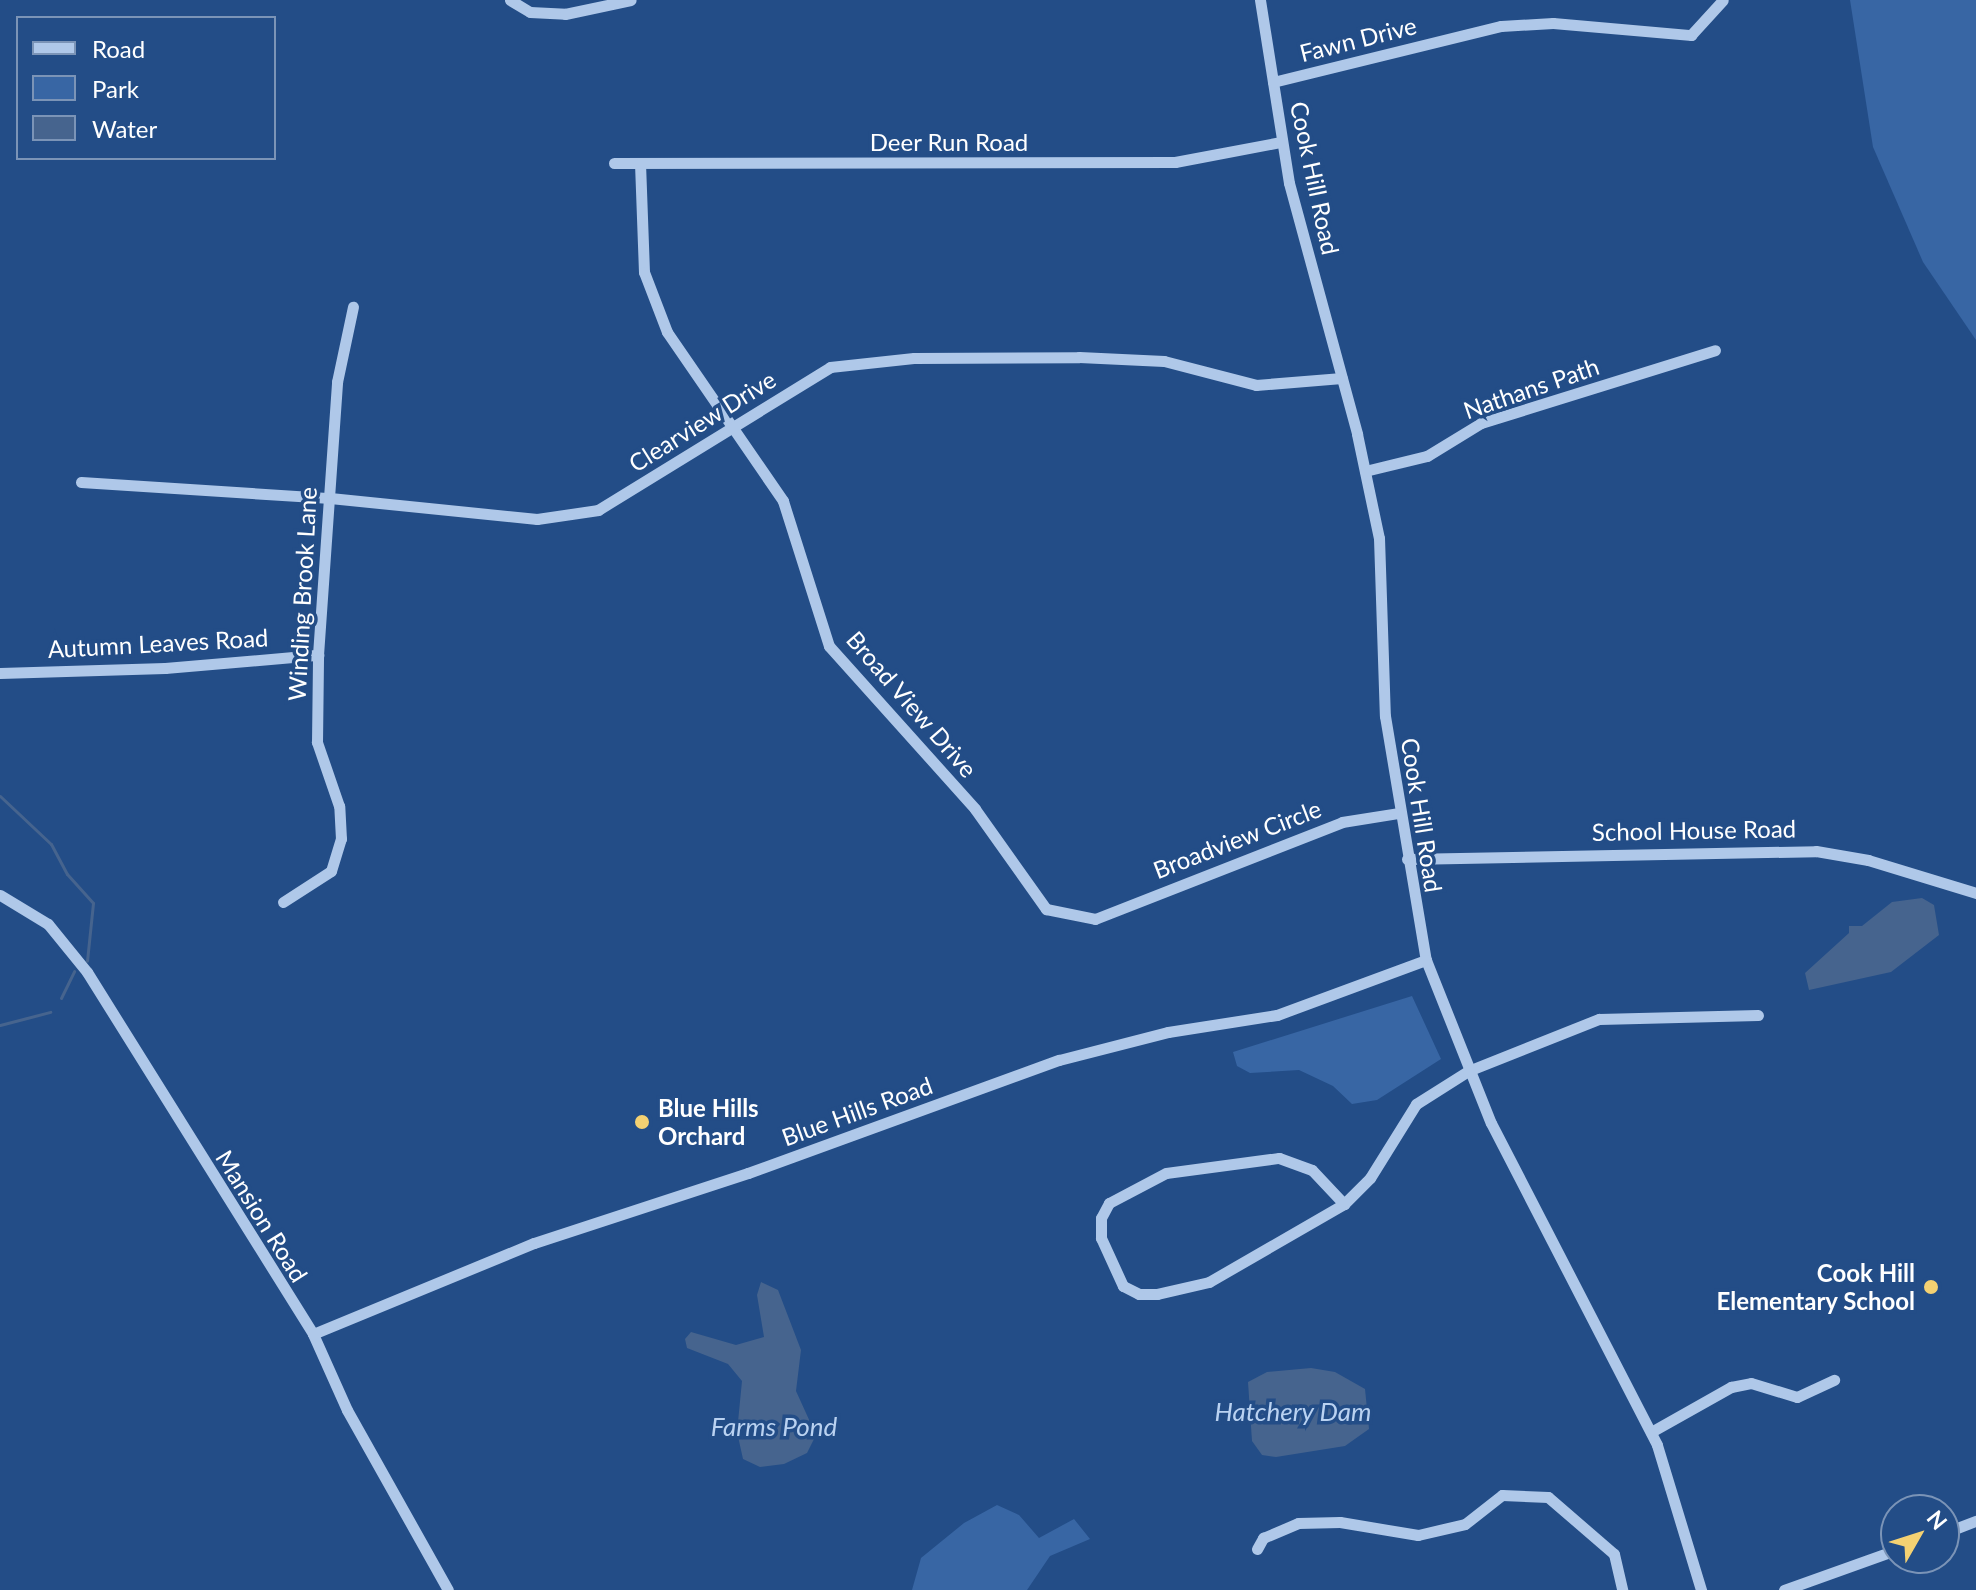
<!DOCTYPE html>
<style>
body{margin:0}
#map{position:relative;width:1976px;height:1590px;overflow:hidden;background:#234d87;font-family:Lato,sans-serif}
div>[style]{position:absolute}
.green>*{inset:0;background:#3866a4}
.water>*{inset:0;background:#46648e}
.stream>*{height:3px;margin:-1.5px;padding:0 1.5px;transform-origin:1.5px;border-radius:1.5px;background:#46648e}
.minor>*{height:11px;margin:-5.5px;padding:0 5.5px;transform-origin:5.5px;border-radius:5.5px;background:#afc8e9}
.dots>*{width:22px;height:22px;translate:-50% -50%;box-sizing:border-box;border:4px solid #234d87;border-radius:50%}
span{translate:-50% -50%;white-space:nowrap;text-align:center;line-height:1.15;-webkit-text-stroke:7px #234d87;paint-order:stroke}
.street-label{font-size:24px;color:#fff}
.poi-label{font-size:24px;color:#fff;font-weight:700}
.left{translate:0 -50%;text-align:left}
.right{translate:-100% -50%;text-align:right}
.water-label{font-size:26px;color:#bad2f1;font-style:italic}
.legend{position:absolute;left:16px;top:16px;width:260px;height:144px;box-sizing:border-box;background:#234d87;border:2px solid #7b94b7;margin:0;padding:10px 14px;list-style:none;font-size:24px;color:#fff}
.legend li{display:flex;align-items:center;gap:16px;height:40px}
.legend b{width:40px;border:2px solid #7b94b7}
.north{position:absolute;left:1880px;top:1494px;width:80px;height:80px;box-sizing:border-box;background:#234d87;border:2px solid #7b94b7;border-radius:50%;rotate:51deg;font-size:22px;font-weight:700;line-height:32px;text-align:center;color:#fff}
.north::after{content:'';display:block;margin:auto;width:28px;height:36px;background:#f4d172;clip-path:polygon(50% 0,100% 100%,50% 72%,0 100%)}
</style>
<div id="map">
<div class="green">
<i style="clip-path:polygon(1850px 0,1976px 0,1976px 340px,1923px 262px,1873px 147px)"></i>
<i style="clip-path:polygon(1412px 996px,1441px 1059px,1377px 1100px,1352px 1104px,1333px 1086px,1299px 1070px,1250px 1073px,1237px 1066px,1233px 1052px)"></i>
<i style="clip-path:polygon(997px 1505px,1019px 1515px,1039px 1538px,1074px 1519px,1090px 1539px,1050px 1556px,1027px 1590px,912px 1590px,921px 1558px,964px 1523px)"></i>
</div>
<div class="water">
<i style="clip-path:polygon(1922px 898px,1934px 905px,1939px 935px,1891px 972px,1809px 990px,1805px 973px,1849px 933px,1849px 926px,1862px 926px,1892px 902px)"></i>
<i style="clip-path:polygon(761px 1282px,778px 1290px,801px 1350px,796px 1391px,816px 1435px,807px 1453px,784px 1464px,760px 1467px,743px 1459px,737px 1432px,742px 1381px,728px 1364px,687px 1348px,685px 1339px,691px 1332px,736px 1345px,764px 1337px,757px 1295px)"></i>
<i style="clip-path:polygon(1311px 1368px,1335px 1372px,1365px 1389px,1369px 1429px,1345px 1446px,1276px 1457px,1262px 1455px,1252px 1441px,1248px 1382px,1267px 1372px)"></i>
</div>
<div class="stream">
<i style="left:0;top:796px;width:70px;rotate:43.3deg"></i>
<i style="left:51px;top:844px;width:34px;rotate:62deg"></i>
<i style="left:67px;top:874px;width:39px;rotate:48deg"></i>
<i style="left:93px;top:903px;width:58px;rotate:95.9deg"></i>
<i style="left:61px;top:998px;width:30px;rotate:-64deg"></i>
<i style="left:0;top:1025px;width:52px;rotate:-14.6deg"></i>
</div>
<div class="minor">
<i style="left:510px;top:0;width:23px;rotate:31deg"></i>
<i style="left:530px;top:12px;width:35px;rotate:3deg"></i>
<i style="left:565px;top:14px;width:67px;rotate:-12deg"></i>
<i style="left:1260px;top:0;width:185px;rotate:81deg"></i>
<i style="left:1289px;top:183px;width:260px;rotate:74.8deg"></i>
<i style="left:1357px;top:434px;width:106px;rotate:78.1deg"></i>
<i style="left:1379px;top:538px;width:178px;rotate:88.1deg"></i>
<i style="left:1385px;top:716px;width:247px;rotate:80.5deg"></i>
<i style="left:1426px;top:960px;width:175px;rotate:68.3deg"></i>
<i style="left:1491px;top:1123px;width:362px;rotate:62.7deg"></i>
<i style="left:1657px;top:1445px;width:152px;rotate:73.1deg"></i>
<i style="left:1273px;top:82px;width:235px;rotate:-13.8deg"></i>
<i style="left:1501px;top:26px;width:52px;rotate:-3.3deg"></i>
<i style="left:1553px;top:23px;width:139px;rotate:5deg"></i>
<i style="left:1691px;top:35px;width:47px;rotate:-47.6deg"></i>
<i style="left:614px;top:163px;width:561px;rotate:-0.1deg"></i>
<i style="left:1175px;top:162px;width:108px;rotate:-10.7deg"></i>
<i style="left:640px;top:163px;width:109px;rotate:87.9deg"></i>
<i style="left:644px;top:272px;width:64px;rotate:69deg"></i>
<i style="left:667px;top:332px;width:205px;rotate:55.5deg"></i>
<i style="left:783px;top:501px;width:152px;rotate:72.4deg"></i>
<i style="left:829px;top:646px;width:219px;rotate:48.1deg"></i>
<i style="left:975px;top:809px;width:123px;rotate:54.6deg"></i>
<i style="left:1046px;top:909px;width:50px;rotate:11.5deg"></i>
<i style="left:1095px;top:919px;width:265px;rotate:-21.4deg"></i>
<i style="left:1342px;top:822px;width:58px;rotate:-9deg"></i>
<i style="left:1365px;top:471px;width:64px;rotate:-13.6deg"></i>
<i style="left:1427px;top:456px;width:63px;rotate:-31.4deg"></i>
<i style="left:1481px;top:423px;width:245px;rotate:-17.3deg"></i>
<i style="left:81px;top:482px;width:250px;rotate:3.7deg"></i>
<i style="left:330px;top:498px;width:208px;rotate:5.8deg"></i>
<i style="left:537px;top:519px;width:62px;rotate:-8.4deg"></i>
<i style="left:598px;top:510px;width:273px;rotate:-31.6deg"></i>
<i style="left:830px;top:367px;width:84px;rotate:-6.1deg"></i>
<i style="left:914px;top:358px;width:165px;rotate:-0.3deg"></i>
<i style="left:1079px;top:357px;width:85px;rotate:2.7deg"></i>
<i style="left:1164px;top:361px;width:95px;rotate:14.6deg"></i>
<i style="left:1256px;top:385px;width:86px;rotate:-4.7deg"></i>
<i style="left:0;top:673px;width:165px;rotate:-1.7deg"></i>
<i style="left:165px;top:668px;width:154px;rotate:-4.9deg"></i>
<i style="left:1407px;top:859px;width:409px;rotate:-1.1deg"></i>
<i style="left:1816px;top:851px;width:53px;rotate:9.8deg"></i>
<i style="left:1868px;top:860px;width:113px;rotate:17deg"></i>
<i style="left:0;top:895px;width:56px;rotate:31.1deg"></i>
<i style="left:48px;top:924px;width:62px;rotate:50.9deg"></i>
<i style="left:87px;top:972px;width:427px;rotate:58deg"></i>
<i style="left:313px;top:1334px;width:83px;rotate:65.9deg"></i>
<i style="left:347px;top:1410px;width:206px;rotate:60.7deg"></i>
<i style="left:283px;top:902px;width:57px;rotate:-32.9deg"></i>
<i style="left:331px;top:871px;width:34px;rotate:-73deg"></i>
<i style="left:341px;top:839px;width:33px;rotate:-93deg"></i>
<i style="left:339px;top:806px;width:68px;rotate:-109deg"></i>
<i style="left:317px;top:742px;width:87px;rotate:-89.3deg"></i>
<i style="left:318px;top:655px;width:274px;rotate:-86deg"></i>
<i style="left:337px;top:382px;width:77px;rotate:-78deg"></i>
<i style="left:1279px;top:1158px;width:35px;rotate:20deg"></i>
<i style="left:1312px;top:1170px;width:47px;rotate:46.7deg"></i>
<i style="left:1344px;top:1204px;width:156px;rotate:150deg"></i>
<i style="left:1209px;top:1282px;width:53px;rotate:167deg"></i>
<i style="left:1157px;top:1294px;width:18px;rotate:180deg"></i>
<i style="left:1139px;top:1294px;width:18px;rotate:-153deg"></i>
<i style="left:1123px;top:1286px;width:53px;rotate:-114.6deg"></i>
<i style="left:1101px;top:1238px;width:20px;rotate:-90deg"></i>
<i style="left:1101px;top:1218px;width:17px;rotate:-62deg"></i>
<i style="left:1109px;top:1203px;width:64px;rotate:-27.8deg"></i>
<i style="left:1166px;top:1173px;width:114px;rotate:-7.6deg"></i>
<i style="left:1344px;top:1204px;width:37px;rotate:-45deg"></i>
<i style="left:1370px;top:1178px;width:87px;rotate:-58.1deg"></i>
<i style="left:1416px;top:1104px;width:62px;rotate:-32.4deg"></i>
<i style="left:1468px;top:1071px;width:141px;rotate:-21.7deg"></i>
<i style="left:1599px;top:1019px;width:159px;rotate:-1.4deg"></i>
<i style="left:313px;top:1334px;width:239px;rotate:-22.4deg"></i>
<i style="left:534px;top:1243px;width:225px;rotate:-18.1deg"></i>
<i style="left:748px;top:1173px;width:331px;rotate:-20deg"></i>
<i style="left:1059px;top:1060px;width:113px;rotate:-14.4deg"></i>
<i style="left:1168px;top:1032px;width:110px;rotate:-8.9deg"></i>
<i style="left:1277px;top:1015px;width:159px;rotate:-20.3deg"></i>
<i style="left:1651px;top:1432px;width:92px;rotate:-29.4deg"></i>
<i style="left:1731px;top:1387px;width:20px;rotate:-11deg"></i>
<i style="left:1751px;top:1383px;width:48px;rotate:16.9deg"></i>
<i style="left:1797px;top:1397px;width:41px;rotate:-24.7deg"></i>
<i style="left:1944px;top:1533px;width:34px;rotate:-21deg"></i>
<i style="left:1257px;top:1549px;width:13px;rotate:-61deg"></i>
<i style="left:1263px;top:1538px;width:38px;rotate:-23deg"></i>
<i style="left:1298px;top:1523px;width:42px;rotate:-1.4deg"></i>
<i style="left:1340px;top:1522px;width:79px;rotate:9.5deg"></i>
<i style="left:1418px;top:1535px;width:48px;rotate:-13.2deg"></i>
<i style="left:1465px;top:1524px;width:47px;rotate:-38.1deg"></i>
<i style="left:1502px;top:1495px;width:46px;rotate:2.5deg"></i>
<i style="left:1548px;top:1497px;width:87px;rotate:40.8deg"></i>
<i style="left:1614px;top:1554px;width:37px;rotate:77deg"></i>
<i style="left:1784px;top:1590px;width:119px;rotate:-19.7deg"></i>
</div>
<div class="dots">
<i style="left:642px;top:1122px;background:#f4d172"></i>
<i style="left:1931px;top:1287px;background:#f4d172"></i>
</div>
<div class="street-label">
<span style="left:1358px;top:39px;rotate:-14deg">Fawn Drive</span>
<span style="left:949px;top:142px">Deer Run Road</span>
<span style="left:1315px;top:178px;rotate:78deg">Cook Hill Road</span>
<span style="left:1531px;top:388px;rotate:-19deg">Nathans Path</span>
<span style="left:702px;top:421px;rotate:-32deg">Clearview Drive</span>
<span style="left:302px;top:594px;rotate:-87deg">Winding Brook Lane</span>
<span style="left:158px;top:643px;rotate:-3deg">Autumn Leaves Road</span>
<span style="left:912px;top:704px;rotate:49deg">Broad View Drive</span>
<span style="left:1422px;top:815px;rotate:81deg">Cook Hill Road</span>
<span style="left:1694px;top:830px;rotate:-1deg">School House Road</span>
<span style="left:1237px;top:839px;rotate:-21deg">Broadview Circle</span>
<span style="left:857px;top:1111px;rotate:-20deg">Blue Hills Road</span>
<span style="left:262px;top:1216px;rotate:58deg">Mansion Road</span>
</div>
<div class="poi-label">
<span class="left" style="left:658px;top:1122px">Blue Hills<br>Orchard</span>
<span class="right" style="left:1915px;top:1287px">Cook Hill<br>Elementary School</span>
</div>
<div class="water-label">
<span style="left:1293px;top:1412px">Hatchery Dam</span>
<span style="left:774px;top:1427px">Farms Pond</span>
</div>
<ul class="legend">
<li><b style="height:10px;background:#afc8e9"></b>Road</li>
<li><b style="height:22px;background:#3866a4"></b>Park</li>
<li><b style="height:22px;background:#46648e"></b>Water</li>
</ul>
<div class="north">N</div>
</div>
